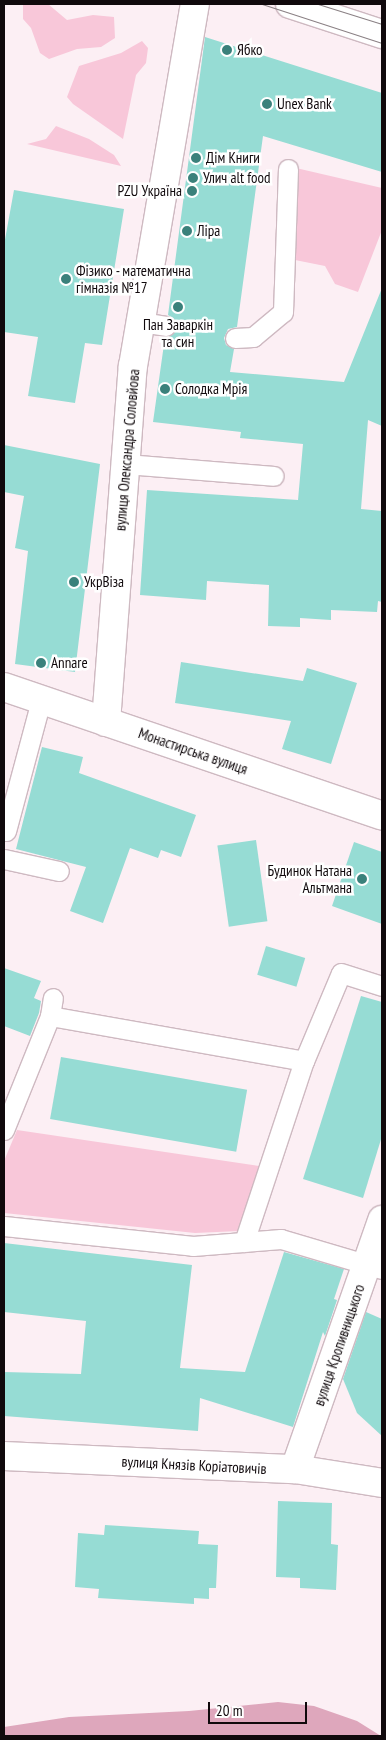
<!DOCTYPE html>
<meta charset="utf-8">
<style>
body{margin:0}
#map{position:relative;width:386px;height:1740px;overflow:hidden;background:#fceff4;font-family:"PT Sans Narrow",sans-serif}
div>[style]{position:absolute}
.green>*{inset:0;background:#f8c7d9}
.water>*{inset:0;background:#dea7bc}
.building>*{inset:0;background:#96dcd4;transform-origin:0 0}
.roads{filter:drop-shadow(1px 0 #ceb9c1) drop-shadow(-1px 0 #ceb9c1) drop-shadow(0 1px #ceb9c1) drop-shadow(0 -1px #ceb9c1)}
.service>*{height:19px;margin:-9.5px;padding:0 9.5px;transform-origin:9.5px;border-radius:9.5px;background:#fff}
.minor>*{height:28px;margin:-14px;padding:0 14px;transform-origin:14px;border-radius:14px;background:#fff}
.tertiary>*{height:28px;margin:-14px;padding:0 14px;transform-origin:14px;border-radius:14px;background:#fff}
.tram>*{height:1px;margin:-0.5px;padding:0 0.5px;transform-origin:0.5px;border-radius:0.5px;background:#8a8084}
.dots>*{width:14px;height:14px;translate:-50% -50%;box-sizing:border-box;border:2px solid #fff;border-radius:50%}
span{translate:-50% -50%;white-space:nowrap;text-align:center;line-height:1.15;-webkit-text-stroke:5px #fff;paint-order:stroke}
.poi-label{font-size:15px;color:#10090c}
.left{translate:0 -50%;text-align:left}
.right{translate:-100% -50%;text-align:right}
.street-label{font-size:15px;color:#10090c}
.frame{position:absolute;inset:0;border:5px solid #10090c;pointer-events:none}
.scale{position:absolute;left:208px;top:1702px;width:99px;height:22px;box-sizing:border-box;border:2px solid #10090c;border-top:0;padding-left:6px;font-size:15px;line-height:18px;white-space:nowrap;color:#10090c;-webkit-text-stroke:4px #fff;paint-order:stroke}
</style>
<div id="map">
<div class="green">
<i style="clip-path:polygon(23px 4px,48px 4px,67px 20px,93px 15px,114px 17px,115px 38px,101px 47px,77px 49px,49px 59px,40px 53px,31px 28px,23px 19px)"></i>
<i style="clip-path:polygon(142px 41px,148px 48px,146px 63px,136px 75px,123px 139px,73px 104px,67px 97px,79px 66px,121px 53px)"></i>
<i style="clip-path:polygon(56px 126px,89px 139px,114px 155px,121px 166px,27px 144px,46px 139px)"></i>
<i style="clip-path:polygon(296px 168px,382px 188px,382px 230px,358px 292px,335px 284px,325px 266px,290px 259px)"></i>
<i style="clip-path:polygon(17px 1130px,259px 1166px,239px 1231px,195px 1233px,4px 1213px,4px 1161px)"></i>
</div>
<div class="water">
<i style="clip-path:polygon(278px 1702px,314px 1706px,357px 1721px,381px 1736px,4px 1736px,4px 1727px,69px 1717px,189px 1711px)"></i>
</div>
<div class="building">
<i style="clip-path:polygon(205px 37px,382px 93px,382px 172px,263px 136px,237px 327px,228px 329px,224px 338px,226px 345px,234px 349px,230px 372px,344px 382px,382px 288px,382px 426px,368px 420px,361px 509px,382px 511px,382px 602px,378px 601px,377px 612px,331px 610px,331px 620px,300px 618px,300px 627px,268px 626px,269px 585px,207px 581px,206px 600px,140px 595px,147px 490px,298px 500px,303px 444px,240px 438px,241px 432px,153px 422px,165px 337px,174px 333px,177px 327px,173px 318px,168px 315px)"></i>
<i style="clip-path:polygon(14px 190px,124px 209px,102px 345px,85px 343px,75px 403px,28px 396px,38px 337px,4px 332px,4px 245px)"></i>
<i style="clip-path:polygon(4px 445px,100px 464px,75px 672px,15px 664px,28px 551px,15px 548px,24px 496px,4px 492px)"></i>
<i style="clip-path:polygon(181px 662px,303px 681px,307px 668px,357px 683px,331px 764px,282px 749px,291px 721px,175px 703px)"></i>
<i style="clip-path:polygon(42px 747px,83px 757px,79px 773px,196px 815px,181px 857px,161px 850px,158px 858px,130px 848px,103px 923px,70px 911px,86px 867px,16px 849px)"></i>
<i style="left:256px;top:840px;width:82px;height:39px;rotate:82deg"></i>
<i style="clip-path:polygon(354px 842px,382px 852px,382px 924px,332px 906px)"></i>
<i style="left:266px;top:946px;width:41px;height:30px;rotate:17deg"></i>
<i style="clip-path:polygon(4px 968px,41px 981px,34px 998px,41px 1001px,39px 1013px,30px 1036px,4px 1026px)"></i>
<i style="clip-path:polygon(361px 996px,382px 1002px,382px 1136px,363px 1198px,303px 1179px)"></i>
<i style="left:61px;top:1057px;width:189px;height:63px;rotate:10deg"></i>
<i style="clip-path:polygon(4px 1243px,192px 1265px,180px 1368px,245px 1372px,284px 1252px,344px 1269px,334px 1299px,337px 1300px,325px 1336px,323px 1332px,293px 1427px,200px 1398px,198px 1431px,4px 1416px,4px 1372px,81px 1374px,86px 1321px,4px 1312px)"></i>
<i style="clip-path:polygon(366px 1312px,382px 1319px,382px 1436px,357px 1413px,343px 1379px)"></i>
<i style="clip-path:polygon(278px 1501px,332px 1503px,331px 1544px,338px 1545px,336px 1590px,300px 1588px,300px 1578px,276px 1577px)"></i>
<i style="clip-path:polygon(105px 1525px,199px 1531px,198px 1544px,218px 1545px,216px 1588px,209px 1588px,209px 1599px,194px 1598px,194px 1604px,98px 1598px,99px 1589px,75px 1587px,78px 1533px,104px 1535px)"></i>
</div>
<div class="roads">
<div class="service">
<i style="left:141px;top:322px;width:25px;rotate:9deg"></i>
<i style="left:235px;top:338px;width:18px;rotate:-3deg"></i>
<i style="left:253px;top:337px;width:39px;rotate:-40deg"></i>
<i style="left:283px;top:312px;width:143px;rotate:-88deg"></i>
<i style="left:126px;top:464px;width:148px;rotate:4.6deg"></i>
<i style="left:6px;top:831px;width:136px;rotate:-75deg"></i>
<i style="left:4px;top:859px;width:56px;rotate:12.3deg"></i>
<i style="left:50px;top:1016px;width:18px;rotate:-81deg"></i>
<i style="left:4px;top:1130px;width:123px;rotate:-68deg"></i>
<i style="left:50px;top:1016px;width:258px;rotate:10deg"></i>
<i style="left:304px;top:1061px;width:95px;rotate:-67.2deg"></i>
<i style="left:341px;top:973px;width:43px;rotate:17.6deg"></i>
<i style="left:4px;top:1226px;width:190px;rotate:6deg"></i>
<i style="left:193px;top:1246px;width:88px;rotate:-4.5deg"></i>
<i style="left:281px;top:1239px;width:105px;rotate:16.5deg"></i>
<i style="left:244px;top:1242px;width:191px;rotate:-71.7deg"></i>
</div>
<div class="minor">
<i style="left:4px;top:687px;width:399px;rotate:18.8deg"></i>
<i style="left:106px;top:722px;width:357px;rotate:-85.7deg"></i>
<i style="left:133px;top:366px;width:367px;rotate:-80.3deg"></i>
<i style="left:295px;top:1469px;width:264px;rotate:-70.7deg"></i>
</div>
<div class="tertiary">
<i style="left:290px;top:4px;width:97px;rotate:18.1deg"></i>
<i style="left:4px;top:1456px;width:291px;rotate:2.6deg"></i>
<i style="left:295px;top:1469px;width:88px;rotate:9.1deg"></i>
</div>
</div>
<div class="tram">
<i style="left:262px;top:4px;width:126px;rotate:18deg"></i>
<i style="left:318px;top:4px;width:67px;rotate:17.4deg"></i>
</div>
<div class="dots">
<i style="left:227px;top:50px;background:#3a817b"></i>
<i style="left:267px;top:104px;background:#3a817b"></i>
<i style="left:196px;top:158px;background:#3a817b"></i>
<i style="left:193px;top:178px;background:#3a817b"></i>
<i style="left:192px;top:191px;background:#3a817b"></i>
<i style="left:187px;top:231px;background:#3a817b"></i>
<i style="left:66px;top:279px;background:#3a817b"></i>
<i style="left:178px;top:307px;background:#3a817b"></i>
<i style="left:165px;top:389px;background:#3a817b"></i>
<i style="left:74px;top:582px;background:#3a817b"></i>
<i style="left:41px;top:663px;background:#3a817b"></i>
<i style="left:362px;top:879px;background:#3a817b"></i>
</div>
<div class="poi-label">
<span class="left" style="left:237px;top:50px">Ябко</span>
<span class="left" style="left:277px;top:104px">Unex Bank</span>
<span class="left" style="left:206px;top:158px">Дім Книги</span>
<span class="left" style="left:203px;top:178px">Улич alt food</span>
<span class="right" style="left:182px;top:191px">PZU Україна</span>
<span class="left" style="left:197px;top:231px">Ліра</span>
<span class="left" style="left:76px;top:279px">Фізико - математична<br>гімназія №17</span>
<span style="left:178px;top:333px">Пан Заваркін<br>та син</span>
<span class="left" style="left:175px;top:389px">Солодка Мрія</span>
<span class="left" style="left:84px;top:582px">УкрВіза</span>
<span class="left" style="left:51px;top:663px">Annare</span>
<span class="right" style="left:352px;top:879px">Будинок Натана<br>Альтмана</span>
</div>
<div class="street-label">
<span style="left:127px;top:450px;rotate:-85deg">вулиця Олександра Соловйова</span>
<span style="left:193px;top:751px;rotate:19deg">Монастирська вулиця</span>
<span style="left:339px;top:1345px;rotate:-71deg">вулиця Кропивницького</span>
<span style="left:194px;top:1465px;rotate:3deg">вулиця Князів Коріатовичів</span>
</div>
<div class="frame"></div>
<div class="scale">20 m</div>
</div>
